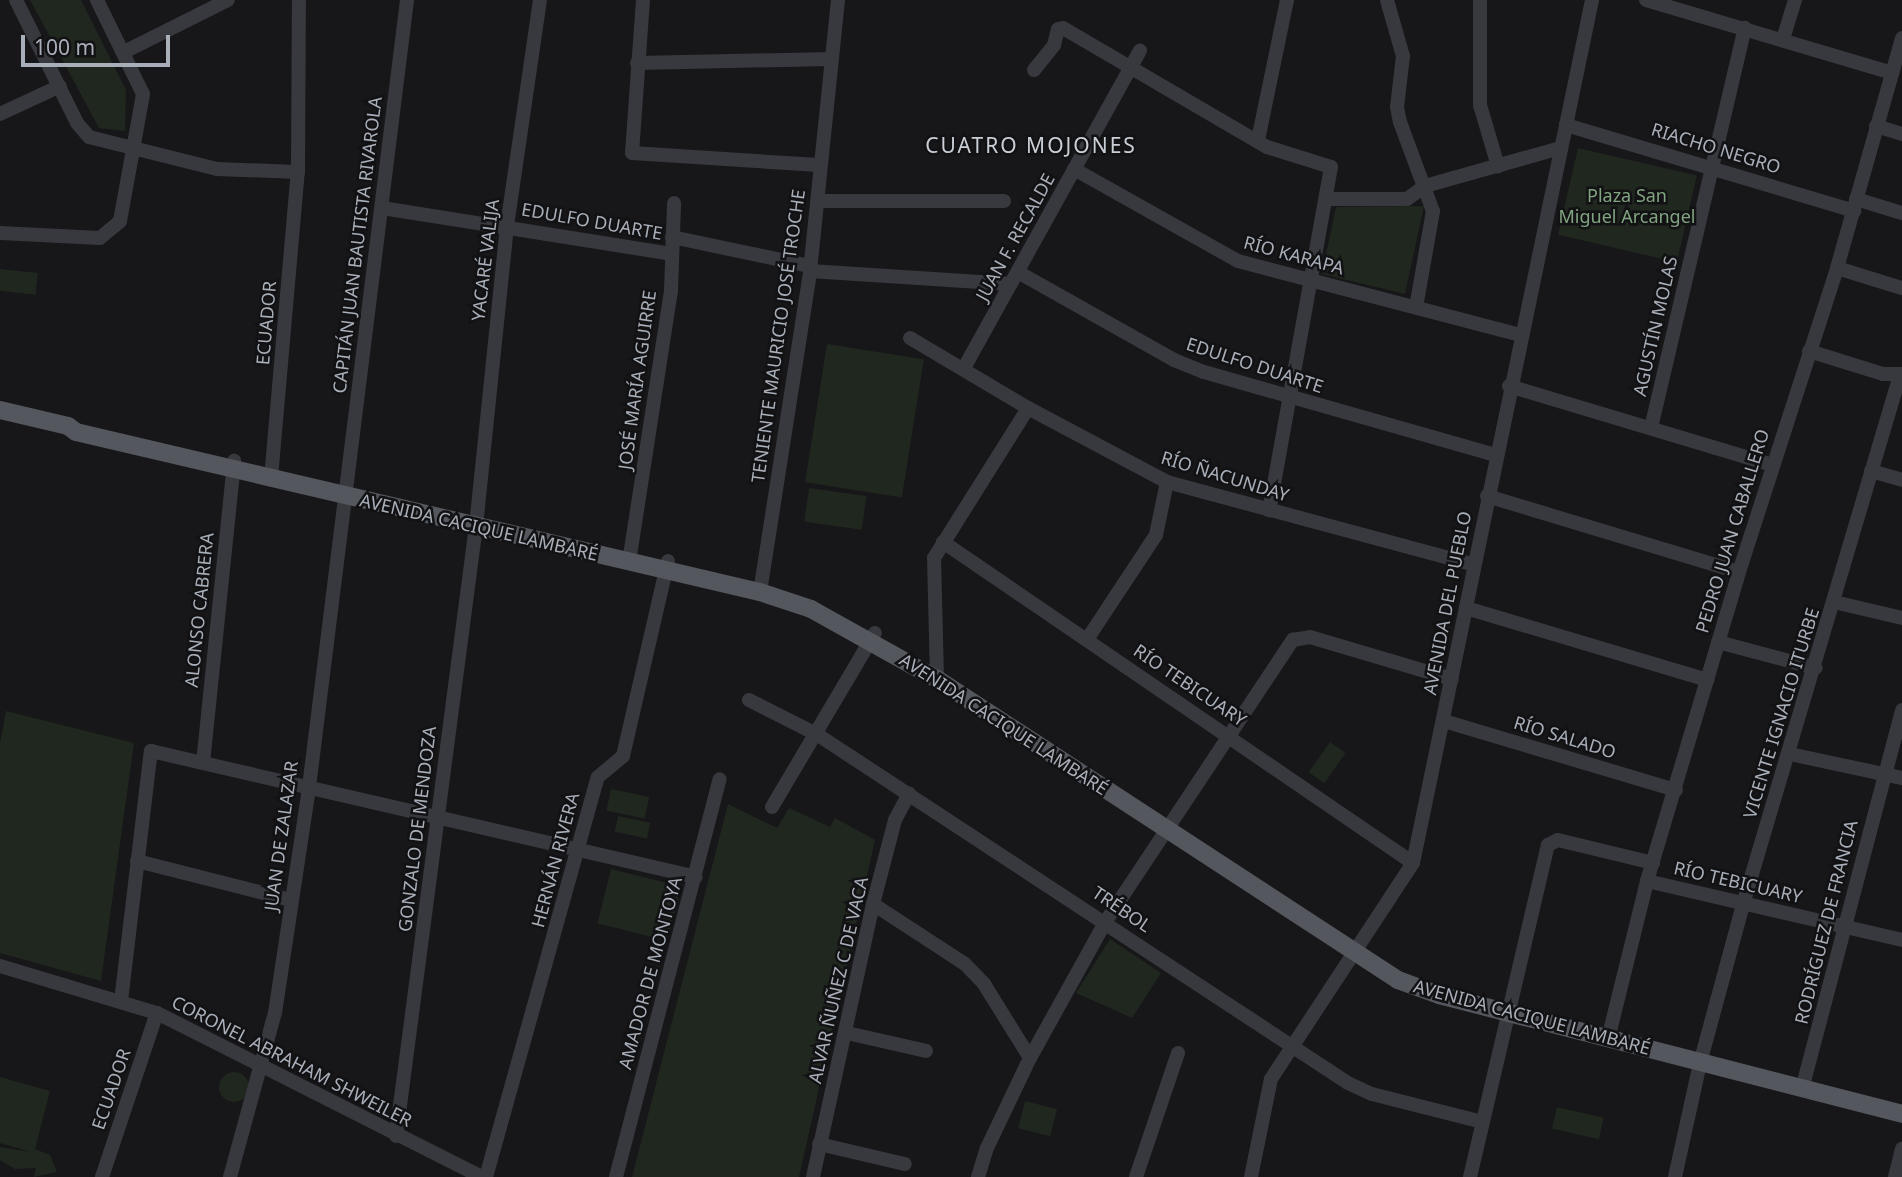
<!DOCTYPE html>
<meta charset="utf-8">
<style>
body{margin:0}
#map{position:relative;width:1902px;height:1177px;overflow:hidden;background:#171719;font-family:"Noto Sans",sans-serif}
div>[style]{position:absolute}
.green>*{inset:0;background:#1f271f;transform-origin:0 0}
.round{border-radius:50%}
.minor>*{height:14px;margin:-7px;padding:0 7px;transform-origin:7px;border-radius:7px;background:#38393e}
.major>*{height:18px;margin:-9px;padding:0 9px;transform-origin:9px;border-radius:9px;background:#54575d}
span{translate:-50% -50%;white-space:nowrap;text-align:center;line-height:1.15;-webkit-text-stroke:5px #121214;paint-order:stroke}
.street-label{font-size:18px;color:#a9afb9}
.park-label{font-size:18px;color:#81a480}
.quarter-label{font-size:21px;color:#caced5;letter-spacing:2px}
.scale{position:absolute;left:21px;top:35px;width:149px;height:32px;box-sizing:border-box;border:4px solid #a9afb9;border-top:0;padding-left:9px;font-size:21px;line-height:24px;white-space:nowrap;color:#a9afb9;-webkit-text-stroke:5px #121214;paint-order:stroke}
</style>
<div id="map">
<div class="green">
<i style="clip-path:polygon(30px 0,81px 0,126px 90px,125px 131px,99px 128px)"></i>
<i style="left:1578px;top:148px;width:122px;height:89px;rotate:13deg"></i>
<i style="clip-path:polygon(1424px 206px,1405px 294px,1322px 274px,1336px 207px)"></i>
<i style="left:0;top:269px;width:38px;height:22px;rotate:6deg"></i>
<i style="left:827px;top:344px;width:98px;height:140px;rotate:9deg"></i>
<i style="left:809px;top:488px;width:58px;height:34px;rotate:8deg"></i>
<i style="clip-path:polygon(6px 711px,134px 743px,101px 981px,0 953px,0 743px)"></i>
<i style="left:1330px;top:742px;width:19px;height:37px;rotate:35deg"></i>
<i style="left:611px;top:789px;width:39px;height:22px;rotate:12deg"></i>
<i style="clip-path:polygon(728px 804px,777px 828px,789px 808px,830px 827px,835px 818px,875px 840px,799px 1177px,632px 1177px)"></i>
<i style="left:618px;top:816px;width:33px;height:16px;rotate:12deg"></i>
<i style="left:611px;top:869px;width:72px;height:56px;rotate:14deg"></i>
<i style="clip-path:polygon(1110px 939px,1161px 973px,1132px 1018px,1076px 993px)"></i>
<i class="round" style="left:219px;top:1072px;width:30px;height:30px"></i>
<i style="clip-path:polygon(0 1077px,50px 1091px,35px 1149px,50px 1155px,57px 1172px,34px 1177px,36px 1168px,15px 1169px,0 1160px,0 1147px,31px 1152px,0 1143px)"></i>
<i style="left:1025px;top:1101px;width:33px;height:28px;rotate:14deg"></i>
<i style="left:1557px;top:1107px;width:48px;height:22px;rotate:13deg"></i>
</div>
<div class="minor">
<i style="left:16px;top:0;width:137px;rotate:63.6deg"></i>
<i style="left:77px;top:123px;width:18px;rotate:49deg"></i>
<i style="left:89px;top:137px;width:132px;rotate:14deg"></i>
<i style="left:217px;top:169px;width:81px;rotate:2.1deg"></i>
<i style="left:643px;top:0;width:153px;rotate:94.1deg"></i>
<i style="left:632px;top:153px;width:187px;rotate:3.7deg"></i>
<i style="left:1387px;top:0;width:58px;rotate:74.1deg"></i>
<i style="left:1403px;top:56px;width:51px;rotate:96.7deg"></i>
<i style="left:1397px;top:107px;width:15px;rotate:79deg"></i>
<i style="left:1400px;top:122px;width:95px;rotate:69.7deg"></i>
<i style="left:1433px;top:211px;width:97px;rotate:100deg"></i>
<i style="left:1480px;top:0;width:105px;rotate:90deg"></i>
<i style="left:1480px;top:105px;width:64px;rotate:73.6deg"></i>
<i style="left:1646px;top:0;width:257px;rotate:16.5deg"></i>
<i style="left:1783px;top:39px;width:41px;rotate:-72.9deg"></i>
<i style="left:124px;top:52px;width:116px;rotate:-26.6deg"></i>
<i style="left:637px;top:63px;width:193px;rotate:-1.2deg"></i>
<i style="left:1034px;top:70px;width:32px;rotate:-51deg"></i>
<i style="left:1054px;top:45px;width:16px;rotate:-76deg"></i>
<i style="left:1058px;top:29px;width:5px;rotate:-11deg"></i>
<i style="left:1063px;top:28px;width:236px;rotate:30.3deg"></i>
<i style="left:1267px;top:147px;width:67px;rotate:17.4deg"></i>
<i style="left:1331px;top:167px;width:349px;rotate:100.2deg"></i>
<i style="left:0;top:114px;width:66px;rotate:-25deg"></i>
<i style="left:1566px;top:125px;width:301px;rotate:16.6deg"></i>
<i style="left:1876px;top:126px;width:27px;rotate:17deg"></i>
<i style="left:1258px;top:140px;width:143px;rotate:-78.3deg"></i>
<i style="left:1074px;top:169px;width:188px;rotate:29.3deg"></i>
<i style="left:1238px;top:261px;width:292px;rotate:14.7deg"></i>
<i style="left:1328px;top:199px;width:79px"></i>
<i style="left:1407px;top:199px;width:22px;rotate:-36deg"></i>
<i style="left:1425px;top:186px;width:140px;rotate:-15.7deg"></i>
<i style="left:1856px;top:199px;width:48px;rotate:16.9deg"></i>
<i style="left:818px;top:201px;width:186px"></i>
<i style="left:382px;top:208px;width:293px;rotate:9deg"></i>
<i style="left:0;top:233px;width:100px;rotate:2.9deg"></i>
<i style="left:100px;top:238px;width:26px;rotate:-40deg"></i>
<i style="left:120px;top:221px;width:129px;rotate:-79.7deg"></i>
<i style="left:143px;top:94px;width:105px;rotate:-116.1deg"></i>
<i style="left:672px;top:237px;width:141px;rotate:11.9deg"></i>
<i style="left:1837px;top:268px;width:68px;rotate:17.1deg"></i>
<i style="left:810px;top:271px;width:201px;rotate:3.7deg"></i>
<i style="left:1018px;top:272px;width:179px;rotate:29.4deg"></i>
<i style="left:1174px;top:360px;width:32px;rotate:22deg"></i>
<i style="left:1204px;top:372px;width:303px;rotate:15.9deg"></i>
<i style="left:910px;top:338px;width:137px;rotate:30.7deg"></i>
<i style="left:1028px;top:408px;width:157px;rotate:28deg"></i>
<i style="left:1167px;top:482px;width:318px;rotate:15.1deg"></i>
<i style="left:1809px;top:351px;width:77px;rotate:17.3deg"></i>
<i style="left:1883px;top:374px;width:19px"></i>
<i style="left:964px;top:368px;width:363px;rotate:-61deg"></i>
<i style="left:1509px;top:386px;width:276px;rotate:16.7deg"></i>
<i style="left:1651px;top:428px;width:411px;rotate:-76.8deg"></i>
<i style="left:1871px;top:471px;width:32px;rotate:16deg"></i>
<i style="left:271px;top:478px;width:307px;rotate:-85deg"></i>
<i style="left:298px;top:172px;width:172px;rotate:-89.7deg"></i>
<i style="left:1487px;top:496px;width:263px;rotate:16.8deg"></i>
<i style="left:943px;top:542px;width:569px;rotate:34.33deg"></i>
<i style="left:629px;top:562px;width:274px;rotate:-81.2deg"></i>
<i style="left:671px;top:291px;width:88px;rotate:-88deg"></i>
<i style="left:760px;top:592px;width:325px;rotate:-81.1deg"></i>
<i style="left:810px;top:271px;width:272px;rotate:-84.1deg"></i>
<i style="left:1834px;top:602px;width:70px;rotate:13.2deg"></i>
<i style="left:1466px;top:608px;width:252px;rotate:16.6deg"></i>
<i style="left:1088px;top:638px;width:123px;rotate:-56.6deg"></i>
<i style="left:1156px;top:535px;width:54px;rotate:-78.3deg"></i>
<i style="left:1718px;top:642px;width:101px;rotate:14.9deg"></i>
<i style="left:937px;top:679px;width:121px;rotate:-91.4deg"></i>
<i style="left:934px;top:558px;width:177px;rotate:-57.9deg"></i>
<i style="left:749px;top:700px;width:77px;rotate:26.9deg"></i>
<i style="left:818px;top:735px;width:634px;rotate:33.29deg"></i>
<i style="left:1348px;top:1083px;width:26px;rotate:25deg"></i>
<i style="left:1372px;top:1094px;width:114px;rotate:14.2deg"></i>
<i style="left:1444px;top:721px;width:242px;rotate:16.6deg"></i>
<i style="left:1790px;top:754px;width:115px;rotate:12.1deg"></i>
<i style="left:203px;top:763px;width:304px;rotate:-84.1deg"></i>
<i style="left:772px;top:807px;width:202px;rotate:-59.4deg"></i>
<i style="left:137px;top:861px;width:159px;rotate:14.2deg"></i>
<i style="left:1647px;top:881px;width:262px;rotate:13deg"></i>
<i style="left:873px;top:904px;width:110px;rotate:33.1deg"></i>
<i style="left:965px;top:964px;width:28px;rotate:46deg"></i>
<i style="left:984px;top:984px;width:87px;rotate:58.1deg"></i>
<i style="left:0;top:966px;width:164px;rotate:16.7deg"></i>
<i style="left:157px;top:1013px;width:364px;rotate:26.8deg"></i>
<i style="left:121px;top:1001px;width:252px;rotate:-83.2deg"></i>
<i style="left:151px;top:751px;width:559px;rotate:13.02deg"></i>
<i style="left:847px;top:1033px;width:81px;rotate:12.8deg"></i>
<i style="left:1608px;top:1039px;width:163px;rotate:-76.1deg"></i>
<i style="left:1647px;top:881px;width:322px;rotate:-73.4deg"></i>
<i style="left:1739px;top:572px;width:319px;rotate:-72.1deg"></i>
<i style="left:1837px;top:268px;width:239px;rotate:-74.2deg"></i>
<i style="left:1802px;top:1089px;width:392px;rotate:-75.2deg"></i>
<i style="left:396px;top:1136px;width:615px;rotate:-82.53deg"></i>
<i style="left:476px;top:526px;width:302px;rotate:-84.1deg"></i>
<i style="left:507px;top:226px;width:228px;rotate:-81.7deg"></i>
<i style="left:819px;top:1144px;width:88px;rotate:13.1deg"></i>
<i style="left:102px;top:1177px;width:173px;rotate:-71.5deg"></i>
<i style="left:230px;top:1177px;width:170px;rotate:-74.7deg"></i>
<i style="left:275px;top:1013px;width:229px;rotate:-81.4deg"></i>
<i style="left:309px;top:787px;width:793px;rotate:-82.9deg"></i>
<i style="left:486px;top:1177px;width:415px;rotate:-74.4deg"></i>
<i style="left:598px;top:777px;width:33px;rotate:-40deg"></i>
<i style="left:623px;top:756px;width:200px;rotate:-77deg"></i>
<i style="left:616px;top:1177px;width:411px;rotate:-75.4deg"></i>
<i style="left:813px;top:1177px;width:280px;rotate:-77.6deg"></i>
<i style="left:873px;top:904px;width:87px;rotate:-75.3deg"></i>
<i style="left:895px;top:820px;width:30px;rotate:-62deg"></i>
<i style="left:978px;top:1177px;width:30px;rotate:-73deg"></i>
<i style="left:987px;top:1148px;width:100px;rotate:-64.5deg"></i>
<i style="left:1030px;top:1058px;width:157px;rotate:-61deg"></i>
<i style="left:1106px;top:921px;width:338px;rotate:-56.4deg"></i>
<i style="left:1293px;top:640px;width:17px;rotate:-10deg"></i>
<i style="left:1310px;top:637px;width:148px;rotate:16.5deg"></i>
<i style="left:1136px;top:1177px;width:131px;rotate:-71.3deg"></i>
<i style="left:1251px;top:1177px;width:100px;rotate:-78.5deg"></i>
<i style="left:1271px;top:1079px;width:258px;rotate:-56.7deg"></i>
<i style="left:1413px;top:863px;width:881px;rotate:-78.28deg"></i>
<i style="left:1470px;top:1177px;width:341px;rotate:-76.8deg"></i>
<i style="left:1548px;top:845px;width:11px;rotate:-27deg"></i>
<i style="left:1558px;top:840px;width:98px;rotate:13.6deg"></i>
<i style="left:1675px;top:1177px;width:117px;rotate:-77.6deg"></i>
<i style="left:1700px;top:1063px;width:168px;rotate:-74.8deg"></i>
<i style="left:1744px;top:901px;width:549px;rotate:-73.48deg"></i>
<i style="left:1895px;top:1177px;width:29px;rotate:-76deg"></i>
</div>
<div class="major">
<i style="left:0;top:410px;width:70px;rotate:13.2deg"></i>
<i style="left:68px;top:426px;width:10px;rotate:37deg"></i>
<i style="left:76px;top:432px;width:702px;rotate:13.17deg"></i>
<i style="left:760px;top:592px;width:54px;rotate:18.4deg"></i>
<i style="left:811px;top:609px;width:144px;rotate:29.1deg"></i>
<i style="left:937px;top:679px;width:551px;rotate:33.14deg"></i>
<i style="left:1398px;top:980px;width:44px;rotate:20.1deg"></i>
<i style="left:1439px;top:995px;width:478px;rotate:14.4deg"></i>
</div>
<div class="street-label">
<span style="left:1716px;top:148px;rotate:17deg">RIACHO NEGRO</span>
<span style="left:592px;top:221px;rotate:10deg">EDULFO DUARTE</span>
<span style="left:1015px;top:237px;rotate:-61deg">JUAN F. RECALDE</span>
<span style="left:357px;top:245px;rotate:-83deg">CAPITÁN JUAN BAUTISTA RIVAROLA</span>
<span style="left:1294px;top:255px;rotate:15deg">RÍO KARAPA</span>
<span style="left:485px;top:260px;rotate:-83deg">YACARÉ VALIJA</span>
<span style="left:266px;top:323px;rotate:-85deg">ECUADOR</span>
<span style="left:1655px;top:326px;rotate:-77deg">AGUSTÍN MOLAS</span>
<span style="left:778px;top:336px;rotate:-82deg">TENIENTE MAURICIO JOSÉ TROCHE</span>
<span style="left:1255px;top:365px;rotate:18deg">EDULFO DUARTE</span>
<span style="left:637px;top:380px;rotate:-82deg">JOSÉ MARÍA AGUIRRE</span>
<span style="left:1225px;top:476px;rotate:17deg">RÍO ÑACUNDAY</span>
<span style="left:479px;top:527px;rotate:13deg">AVENIDA CACIQUE LAMBARÉ</span>
<span style="left:1732px;top:531px;rotate:-73deg">PEDRO JUAN CABALLERO</span>
<span style="left:1447px;top:603px;rotate:-79deg">AVENIDA DEL PUEBLO</span>
<span style="left:199px;top:610px;rotate:-84deg">ALONSO CABRERA</span>
<span style="left:1190px;top:685px;rotate:34deg">RÍO TEBICUARY</span>
<span style="left:1781px;top:713px;rotate:-73deg">VICENTE IGNACIO ITURBE</span>
<span style="left:1004px;top:724px;rotate:33deg">AVENIDA CACIQUE LAMBARÉ</span>
<span style="left:1565px;top:737px;rotate:17deg">RÍO SALADO</span>
<span style="left:417px;top:829px;rotate:-83deg">GONZALO DE MENDOZA</span>
<span style="left:281px;top:836px;rotate:-82deg">JUAN DE ZALAZAR</span>
<span style="left:555px;top:860px;rotate:-75deg">HERNÁN RIVERA</span>
<span style="left:1738px;top:882px;rotate:13deg">RÍO TEBICUARY</span>
<span style="left:1122px;top:909px;rotate:34deg">TRÉBOL</span>
<span style="left:1826px;top:922px;rotate:-76deg">RODRÍGUEZ DE FRANCIA</span>
<span style="left:650px;top:973px;rotate:-75deg">AMADOR DE MONTOYA</span>
<span style="left:838px;top:980px;rotate:-77deg">ALVAR ÑUÑEZ C DE VACA</span>
<span style="left:1532px;top:1017px;rotate:15deg">AVENIDA CACIQUE LAMBARÉ</span>
<span style="left:292px;top:1061px;rotate:27deg">CORONEL ABRAHAM SHWEILER</span>
<span style="left:111px;top:1089px;rotate:-71deg">ECUADOR</span>
</div>
<div class="park-label">
<span style="left:1627px;top:206px">Plaza San<br>Miguel Arcangel</span>
</div>
<div class="quarter-label">
<span style="left:1031px;top:145px">CUATRO MOJONES</span>
</div>
<div class="scale">100 m</div>
</div>
